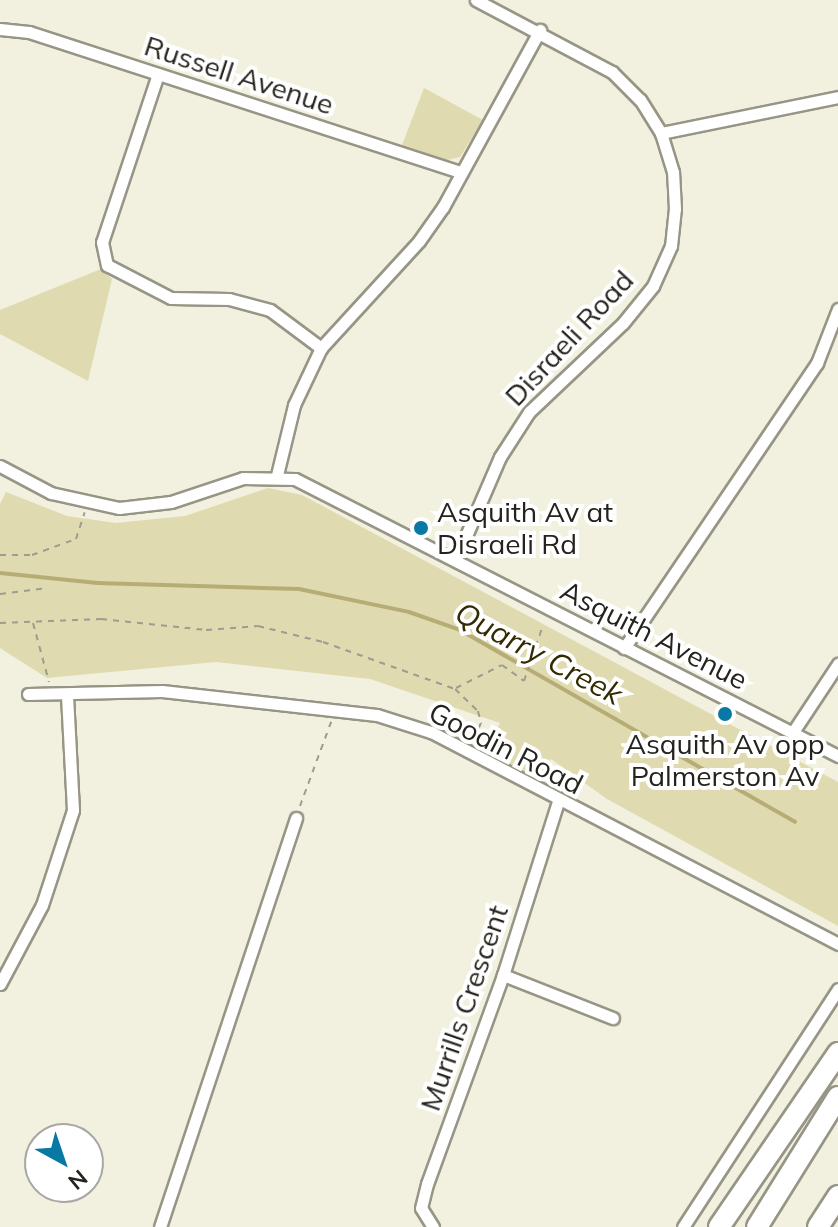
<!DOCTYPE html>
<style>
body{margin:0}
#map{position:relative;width:838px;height:1227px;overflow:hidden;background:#f2f0de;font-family:Mulish,sans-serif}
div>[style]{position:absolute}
.green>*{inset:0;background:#e0dab0}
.stream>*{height:4px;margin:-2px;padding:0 2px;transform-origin:2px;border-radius:2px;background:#b6ad76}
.path>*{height:2px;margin-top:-1px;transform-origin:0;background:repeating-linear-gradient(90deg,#9d9c8f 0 6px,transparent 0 12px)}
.roads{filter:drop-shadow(2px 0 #979585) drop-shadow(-2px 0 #979585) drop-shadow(0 2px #979585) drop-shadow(0 -2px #979585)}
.street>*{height:11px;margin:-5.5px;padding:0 5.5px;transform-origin:5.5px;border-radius:5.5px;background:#fff}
.highway>*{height:20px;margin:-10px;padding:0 10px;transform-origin:10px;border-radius:10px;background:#fff}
.dots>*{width:22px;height:22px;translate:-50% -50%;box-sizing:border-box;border:4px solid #fff;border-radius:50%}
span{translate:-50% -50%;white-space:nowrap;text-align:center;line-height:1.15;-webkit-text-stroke:8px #fff;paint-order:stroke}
.street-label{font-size:28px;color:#24231d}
.poi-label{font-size:28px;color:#24231d}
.left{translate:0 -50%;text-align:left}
.water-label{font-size:30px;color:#322b00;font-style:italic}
.north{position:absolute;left:24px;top:1123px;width:80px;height:80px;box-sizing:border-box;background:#fff;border:2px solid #a7a7a5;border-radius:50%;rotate:140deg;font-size:22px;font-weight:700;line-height:32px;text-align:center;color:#24231d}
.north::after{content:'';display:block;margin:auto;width:28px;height:36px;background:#0779a2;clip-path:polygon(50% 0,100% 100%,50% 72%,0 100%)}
</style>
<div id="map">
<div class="green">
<i style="clip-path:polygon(424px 88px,483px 120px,460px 157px,447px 160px,402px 145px)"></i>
<i style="clip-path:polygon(101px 269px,112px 279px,88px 381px,0 334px,0 310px)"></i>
<i style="clip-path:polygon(268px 488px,302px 495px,838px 782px,838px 926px,607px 799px,551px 759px,539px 781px,486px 752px,500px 723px,370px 679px,216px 662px,47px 678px,0 648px,0 504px,6px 492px,67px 516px,116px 523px,185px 516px)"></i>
</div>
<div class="stream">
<i style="left:0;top:573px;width:98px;rotate:5.9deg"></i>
<i style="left:97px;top:583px;width:202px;rotate:1.7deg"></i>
<i style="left:299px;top:589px;width:112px;rotate:11.8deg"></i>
<i style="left:409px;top:612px;width:54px;rotate:19.4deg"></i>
<i style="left:460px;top:630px;width:386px;rotate:29.8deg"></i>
</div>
<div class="path">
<i style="left:0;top:555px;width:32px"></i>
<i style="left:32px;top:555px;width:47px;rotate:-20deg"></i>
<i style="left:76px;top:539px;width:28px;rotate:-72deg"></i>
<i style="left:0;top:594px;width:48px;rotate:-7.1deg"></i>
<i style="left:0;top:623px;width:101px;rotate:-2.3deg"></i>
<i style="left:101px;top:619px;width:106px;rotate:6deg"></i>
<i style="left:206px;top:630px;width:52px;rotate:-4.4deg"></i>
<i style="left:258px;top:626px;width:67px;rotate:13.8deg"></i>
<i style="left:323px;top:642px;width:140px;rotate:19.6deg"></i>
<i style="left:455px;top:689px;width:32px;rotate:44deg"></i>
<i style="left:478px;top:711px;width:12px;rotate:76deg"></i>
<i style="left:481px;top:723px;width:19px;rotate:115deg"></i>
<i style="left:33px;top:623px;width:61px;rotate:74.8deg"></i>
<i style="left:456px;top:688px;width:51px;rotate:-26.6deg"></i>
<i style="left:502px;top:665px;width:27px;rotate:36deg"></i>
<i style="left:524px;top:681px;width:56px;rotate:-71.2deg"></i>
<i style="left:300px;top:806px;width:90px;rotate:-69.7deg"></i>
</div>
<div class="roads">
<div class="street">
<i style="left:0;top:29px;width:29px;rotate:6deg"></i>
<i style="left:29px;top:32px;width:455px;rotate:18deg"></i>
<i style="left:158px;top:74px;width:177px;rotate:108.4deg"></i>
<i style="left:102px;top:242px;width:24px;rotate:78deg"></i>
<i style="left:107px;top:265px;width:72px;rotate:27.3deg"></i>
<i style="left:171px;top:298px;width:58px;rotate:1deg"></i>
<i style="left:229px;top:299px;width:42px;rotate:15deg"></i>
<i style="left:270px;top:310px;width:64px;rotate:36.7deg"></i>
<i style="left:661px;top:133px;width:181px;rotate:-11.5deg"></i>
<i style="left:0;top:466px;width:58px;rotate:27.9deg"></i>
<i style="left:51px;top:493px;width:70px;rotate:12.4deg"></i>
<i style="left:119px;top:508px;width:52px;rotate:-6.6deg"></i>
<i style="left:171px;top:502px;width:76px;rotate:-18.4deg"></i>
<i style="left:243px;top:478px;width:52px;rotate:1.1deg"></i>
<i style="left:295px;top:479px;width:610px;rotate:27.03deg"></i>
<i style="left:277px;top:475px;width:72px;rotate:-76.3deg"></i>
<i style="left:294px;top:405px;width:63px;rotate:-64.7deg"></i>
<i style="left:321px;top:348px;width:145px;rotate:-47.5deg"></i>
<i style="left:419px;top:241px;width:42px;rotate:-54.8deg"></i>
<i style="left:443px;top:207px;width:202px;rotate:-61.3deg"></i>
<i style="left:456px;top:559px;width:111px;rotate:-66.7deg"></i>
<i style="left:500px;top:457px;width:54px;rotate:-57.2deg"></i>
<i style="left:529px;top:412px;width:129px;rotate:-43.4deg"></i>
<i style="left:623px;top:323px;width:48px;rotate:-51deg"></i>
<i style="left:653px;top:286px;width:44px;rotate:-65.8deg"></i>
<i style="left:671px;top:246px;width:37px;rotate:-84deg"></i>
<i style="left:675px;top:209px;width:37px;rotate:-93deg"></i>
<i style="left:673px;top:172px;width:41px;rotate:-107.1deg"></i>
<i style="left:661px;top:133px;width:39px;rotate:-122deg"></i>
<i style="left:640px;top:100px;width:40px;rotate:-135deg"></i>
<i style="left:612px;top:72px;width:154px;rotate:-152.1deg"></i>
<i style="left:624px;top:648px;width:344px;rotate:-55.9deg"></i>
<i style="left:817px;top:363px;width:58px;rotate:-68.7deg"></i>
<i style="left:28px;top:694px;width:134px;rotate:-1.3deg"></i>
<i style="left:162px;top:691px;width:216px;rotate:6.4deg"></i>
<i style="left:377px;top:715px;width:57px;rotate:17.5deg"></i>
<i style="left:431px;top:732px;width:459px;rotate:27.5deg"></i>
<i style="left:793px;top:732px;width:82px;rotate:-56.5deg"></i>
<i style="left:503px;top:975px;width:118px;rotate:21.4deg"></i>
<i style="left:0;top:984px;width:89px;rotate:-62deg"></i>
<i style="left:42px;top:905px;width:100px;rotate:-71.9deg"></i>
<i style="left:73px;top:810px;width:114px;rotate:-93deg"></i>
<i style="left:160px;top:1227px;width:431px;rotate:-71.6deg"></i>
<i style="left:433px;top:1227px;width:22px;rotate:-122deg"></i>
<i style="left:421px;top:1208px;width:25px;rotate:-76deg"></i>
<i style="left:427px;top:1184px;width:222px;rotate:-70deg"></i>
<i style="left:503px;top:975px;width:182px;rotate:-72.4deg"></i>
<i style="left:683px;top:1227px;width:284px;rotate:-56.9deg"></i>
</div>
<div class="highway">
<i style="left:719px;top:1227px;width:211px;rotate:-55.6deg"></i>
<i style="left:757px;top:1227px;width:153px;rotate:-58.1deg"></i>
<i style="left:818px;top:1227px;width:37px;rotate:-57deg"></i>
</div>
</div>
<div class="dots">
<i style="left:421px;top:528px;background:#0779a2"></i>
<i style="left:725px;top:714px;background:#0779a2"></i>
</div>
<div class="street-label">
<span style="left:239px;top:75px;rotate:18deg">Russell Avenue</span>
<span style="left:569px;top:338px;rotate:-47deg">Disraeli Road</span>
<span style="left:654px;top:635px;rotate:27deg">Asquith Avenue</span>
<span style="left:506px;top:748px;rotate:27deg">Goodin Road</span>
<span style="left:464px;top:1008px;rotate:-71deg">Murrills Crescent</span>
</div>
<div class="poi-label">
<span class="left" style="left:437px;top:528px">Asquith Av at<br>Disraeli Rd</span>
<span style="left:725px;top:760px">Asquith Av opp<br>Palmerston Av</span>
</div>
<div class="water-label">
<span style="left:539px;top:653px;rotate:28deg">Quarry Creek</span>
</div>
<div class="north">N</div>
</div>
